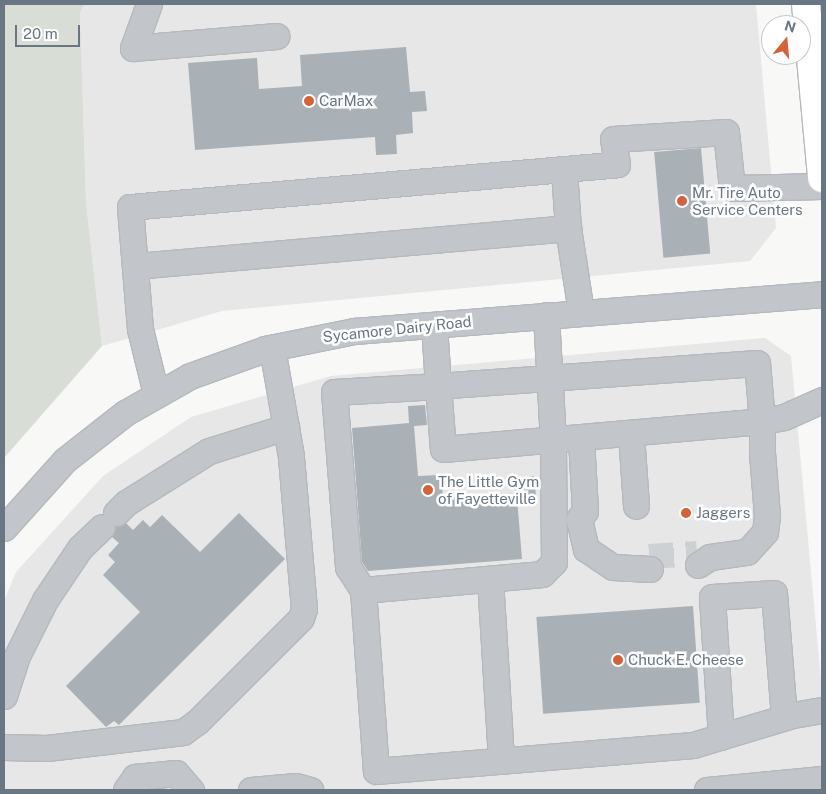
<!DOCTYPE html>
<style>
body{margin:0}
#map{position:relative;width:826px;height:794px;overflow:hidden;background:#f8f8f6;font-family:"Public Sans",sans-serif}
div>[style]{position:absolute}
.built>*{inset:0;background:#e6e7e6}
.green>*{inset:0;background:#d8ddd5}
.building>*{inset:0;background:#a9b0b6;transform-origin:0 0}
.minor-tunnel>*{height:25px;margin-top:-12.5px;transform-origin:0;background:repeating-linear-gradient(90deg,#cdd1d4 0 25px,transparent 0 37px)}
.roads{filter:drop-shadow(1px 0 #b5b9bd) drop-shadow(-1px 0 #b5b9bd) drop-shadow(0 1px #b5b9bd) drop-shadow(0 -1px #b5b9bd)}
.minor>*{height:25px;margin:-12.5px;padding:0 12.5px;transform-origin:12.5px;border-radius:12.5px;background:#c2c5c9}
.major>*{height:28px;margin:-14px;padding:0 14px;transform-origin:14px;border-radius:14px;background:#fff}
.dots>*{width:14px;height:14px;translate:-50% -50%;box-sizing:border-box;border:2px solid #fff;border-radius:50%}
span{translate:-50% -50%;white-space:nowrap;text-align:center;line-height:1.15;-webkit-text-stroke:5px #fff;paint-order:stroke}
.poi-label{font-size:15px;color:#697784}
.left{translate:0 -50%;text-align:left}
.street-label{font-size:15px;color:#697784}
.frame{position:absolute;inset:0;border:5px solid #697784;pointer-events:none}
.north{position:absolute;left:761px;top:15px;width:50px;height:50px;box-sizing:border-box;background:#fff;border:1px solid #c3c9ce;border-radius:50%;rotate:17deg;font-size:14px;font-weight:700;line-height:20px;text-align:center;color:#697784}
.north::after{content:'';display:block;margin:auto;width:18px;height:22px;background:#d66237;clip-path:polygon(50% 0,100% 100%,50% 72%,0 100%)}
.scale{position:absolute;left:15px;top:25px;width:65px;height:22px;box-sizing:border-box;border:2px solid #697784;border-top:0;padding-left:6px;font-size:15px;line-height:18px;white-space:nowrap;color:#697784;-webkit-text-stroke:4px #fff;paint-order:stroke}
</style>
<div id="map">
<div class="built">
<i style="clip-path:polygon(84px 4px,756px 4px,776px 228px,750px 261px,222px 311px,102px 346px,86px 202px,80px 13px)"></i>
<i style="clip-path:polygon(765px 338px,791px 356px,822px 691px,822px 790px,4px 790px,4px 601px,16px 572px,103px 476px,191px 417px,331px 376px)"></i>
</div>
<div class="green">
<i style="clip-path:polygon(4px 4px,84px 4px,80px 13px,86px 202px,102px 346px,4px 458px)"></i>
</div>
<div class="building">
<i style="clip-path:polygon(406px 47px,410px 92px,425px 91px,427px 111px,412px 112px,413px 133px,396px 135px,397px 154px,376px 155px,375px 137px,195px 150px,188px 63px,257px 58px,259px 89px,302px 86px,300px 55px)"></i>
<i style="left:701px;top:148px;width:106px;height:47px;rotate:85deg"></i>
<i style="clip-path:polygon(425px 405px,427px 425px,414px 426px,418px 476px,441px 475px,443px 498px,515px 493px,513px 478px,534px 476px,536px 496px,517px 498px,522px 559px,368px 571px,362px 562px,352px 428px,409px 423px,408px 406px)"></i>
<i style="clip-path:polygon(239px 513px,285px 559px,119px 725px,114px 721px,106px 727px,66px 686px,140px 612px,103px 575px,115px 562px,108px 555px,119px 543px,112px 537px,116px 527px,126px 523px,133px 530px,143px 520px,150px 527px,162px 515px,200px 552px)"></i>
<i style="left:693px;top:606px;width:97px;height:157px;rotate:86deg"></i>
</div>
<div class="minor-tunnel">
<i style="left:649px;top:556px;width:48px;rotate:-3.6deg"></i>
</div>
<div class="roads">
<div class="minor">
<i style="left:149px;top:4px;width:47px;rotate:110deg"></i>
<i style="left:133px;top:48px;width:144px;rotate:-4.8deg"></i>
<i style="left:564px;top:170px;width:58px;rotate:86.1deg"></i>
<i style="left:135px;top:266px;width:435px;rotate:-5deg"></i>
<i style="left:568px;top:228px;width:85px;rotate:81.2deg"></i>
<i style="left:434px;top:325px;width:61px;rotate:86.2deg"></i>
<i style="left:438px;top:386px;width:104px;rotate:176.7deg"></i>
<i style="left:334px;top:392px;width:176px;rotate:85.4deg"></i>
<i style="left:348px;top:567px;width:27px;rotate:57deg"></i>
<i style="left:363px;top:590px;width:181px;rotate:85.9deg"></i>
<i style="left:376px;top:771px;width:318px;rotate:-4.7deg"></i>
<i style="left:693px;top:745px;width:104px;rotate:-16.7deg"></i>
<i style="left:793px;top:715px;width:29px;rotate:-10deg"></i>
<i style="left:156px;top:394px;width:67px;rotate:-103.8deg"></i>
<i style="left:140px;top:329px;width:122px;rotate:-94.7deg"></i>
<i style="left:130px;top:207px;width:489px;rotate:-5deg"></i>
<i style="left:617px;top:164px;width:25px;rotate:-99deg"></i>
<i style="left:613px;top:139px;width:113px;rotate:-3.5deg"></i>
<i style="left:726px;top:132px;width:56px;rotate:83.9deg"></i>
<i style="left:732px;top:188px;width:90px;rotate:-1.3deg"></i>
<i style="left:631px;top:434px;width:72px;rotate:86deg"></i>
<i style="left:581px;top:439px;width:72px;rotate:86.8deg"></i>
<i style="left:585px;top:511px;width:10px;rotate:127deg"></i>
<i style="left:579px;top:519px;width:31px;rotate:77deg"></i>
<i style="left:586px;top:549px;width:32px;rotate:34deg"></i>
<i style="left:613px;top:567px;width:37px;rotate:3deg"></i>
<i style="left:116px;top:513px;width:14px;rotate:-45deg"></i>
<i style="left:126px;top:503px;width:98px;rotate:-32.1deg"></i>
<i style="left:209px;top:451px;width:81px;rotate:-17.3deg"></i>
<i style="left:4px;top:528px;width:91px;rotate:-48.1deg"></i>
<i style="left:65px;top:460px;width:76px;rotate:-38.1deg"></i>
<i style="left:125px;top:413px;width:75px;rotate:-29.6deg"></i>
<i style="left:190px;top:376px;width:80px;rotate:-19.8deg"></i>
<i style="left:265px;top:349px;width:91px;rotate:-11.4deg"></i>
<i style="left:354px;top:331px;width:469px;rotate:-4.5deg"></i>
<i style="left:698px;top:565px;width:14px;rotate:-34deg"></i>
<i style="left:710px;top:557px;width:37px;rotate:-8deg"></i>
<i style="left:747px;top:552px;width:27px;rotate:-48deg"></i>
<i style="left:765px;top:532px;width:16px;rotate:-83deg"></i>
<i style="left:767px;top:516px;width:64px;rotate:-94.5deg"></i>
<i style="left:762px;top:452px;width:31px;rotate:-90deg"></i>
<i style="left:762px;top:421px;width:58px;rotate:-94.9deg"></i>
<i style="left:757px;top:363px;width:320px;rotate:175.9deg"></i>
<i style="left:438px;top:386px;width:63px;rotate:85.5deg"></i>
<i style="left:443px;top:449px;width:320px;rotate:-5deg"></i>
<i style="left:762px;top:421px;width:22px;rotate:-10deg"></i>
<i style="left:784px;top:417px;width:42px;rotate:-24.1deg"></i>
<i style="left:490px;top:579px;width:182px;rotate:86.5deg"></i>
<i style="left:363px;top:590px;width:180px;rotate:-5.1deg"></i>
<i style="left:542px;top:574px;width:17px;rotate:-45deg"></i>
<i style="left:554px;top:562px;width:121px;rotate:-90.5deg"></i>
<i style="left:553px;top:441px;width:126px;rotate:-93.2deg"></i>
<i style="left:4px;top:696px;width:40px;rotate:-72deg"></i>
<i style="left:16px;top:658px;width:65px;rotate:-63.4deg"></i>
<i style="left:45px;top:600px;width:63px;rotate:-56.1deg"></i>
<i style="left:80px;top:548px;width:30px;rotate:-44deg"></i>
<i style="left:721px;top:737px;width:140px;rotate:-93.7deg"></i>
<i style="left:712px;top:597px;width:62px;rotate:-3.7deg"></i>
<i style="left:774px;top:593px;width:124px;rotate:85.4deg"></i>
<i style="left:4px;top:747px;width:43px;rotate:1.3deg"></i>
<i style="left:47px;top:748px;width:137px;rotate:-6.7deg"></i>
<i style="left:183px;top:732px;width:17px;rotate:-36deg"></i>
<i style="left:197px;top:722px;width:147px;rotate:-45deg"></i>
<i style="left:301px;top:618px;width:9px;rotate:-72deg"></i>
<i style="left:304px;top:609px;width:154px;rotate:-94.9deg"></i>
<i style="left:291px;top:456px;width:110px;rotate:-100deg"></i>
<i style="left:126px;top:790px;width:16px;rotate:-55deg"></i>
<i style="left:135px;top:777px;width:41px;rotate:-5.6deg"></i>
<i style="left:176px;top:773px;width:23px;rotate:49deg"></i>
<i style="left:251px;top:790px;width:45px;rotate:-5.1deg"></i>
<i style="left:296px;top:786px;width:15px;rotate:16deg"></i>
<i style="left:707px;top:790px;width:116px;rotate:-5.5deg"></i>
</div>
<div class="major">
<i style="left:806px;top:4px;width:175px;rotate:84.7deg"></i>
</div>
</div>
<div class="dots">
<i style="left:309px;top:101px;background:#d66237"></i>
<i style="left:682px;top:201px;background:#d66237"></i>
<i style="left:428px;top:490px;background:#d66237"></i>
<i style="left:686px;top:513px;background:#d66237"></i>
<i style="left:618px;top:660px;background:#d66237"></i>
</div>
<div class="poi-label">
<span class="left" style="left:319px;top:101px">CarMax</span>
<span class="left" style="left:692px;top:201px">Mr. Tire Auto<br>Service Centers</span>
<span class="left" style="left:438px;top:490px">The Little Gym<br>of Fayetteville</span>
<span class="left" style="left:696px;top:513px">Jaggers</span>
<span class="left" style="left:628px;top:660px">Chuck E. Cheese</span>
</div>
<div class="street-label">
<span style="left:397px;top:329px;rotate:-6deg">Sycamore Dairy Road</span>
</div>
<div class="frame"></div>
<div class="north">N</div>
<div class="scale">20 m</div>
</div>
